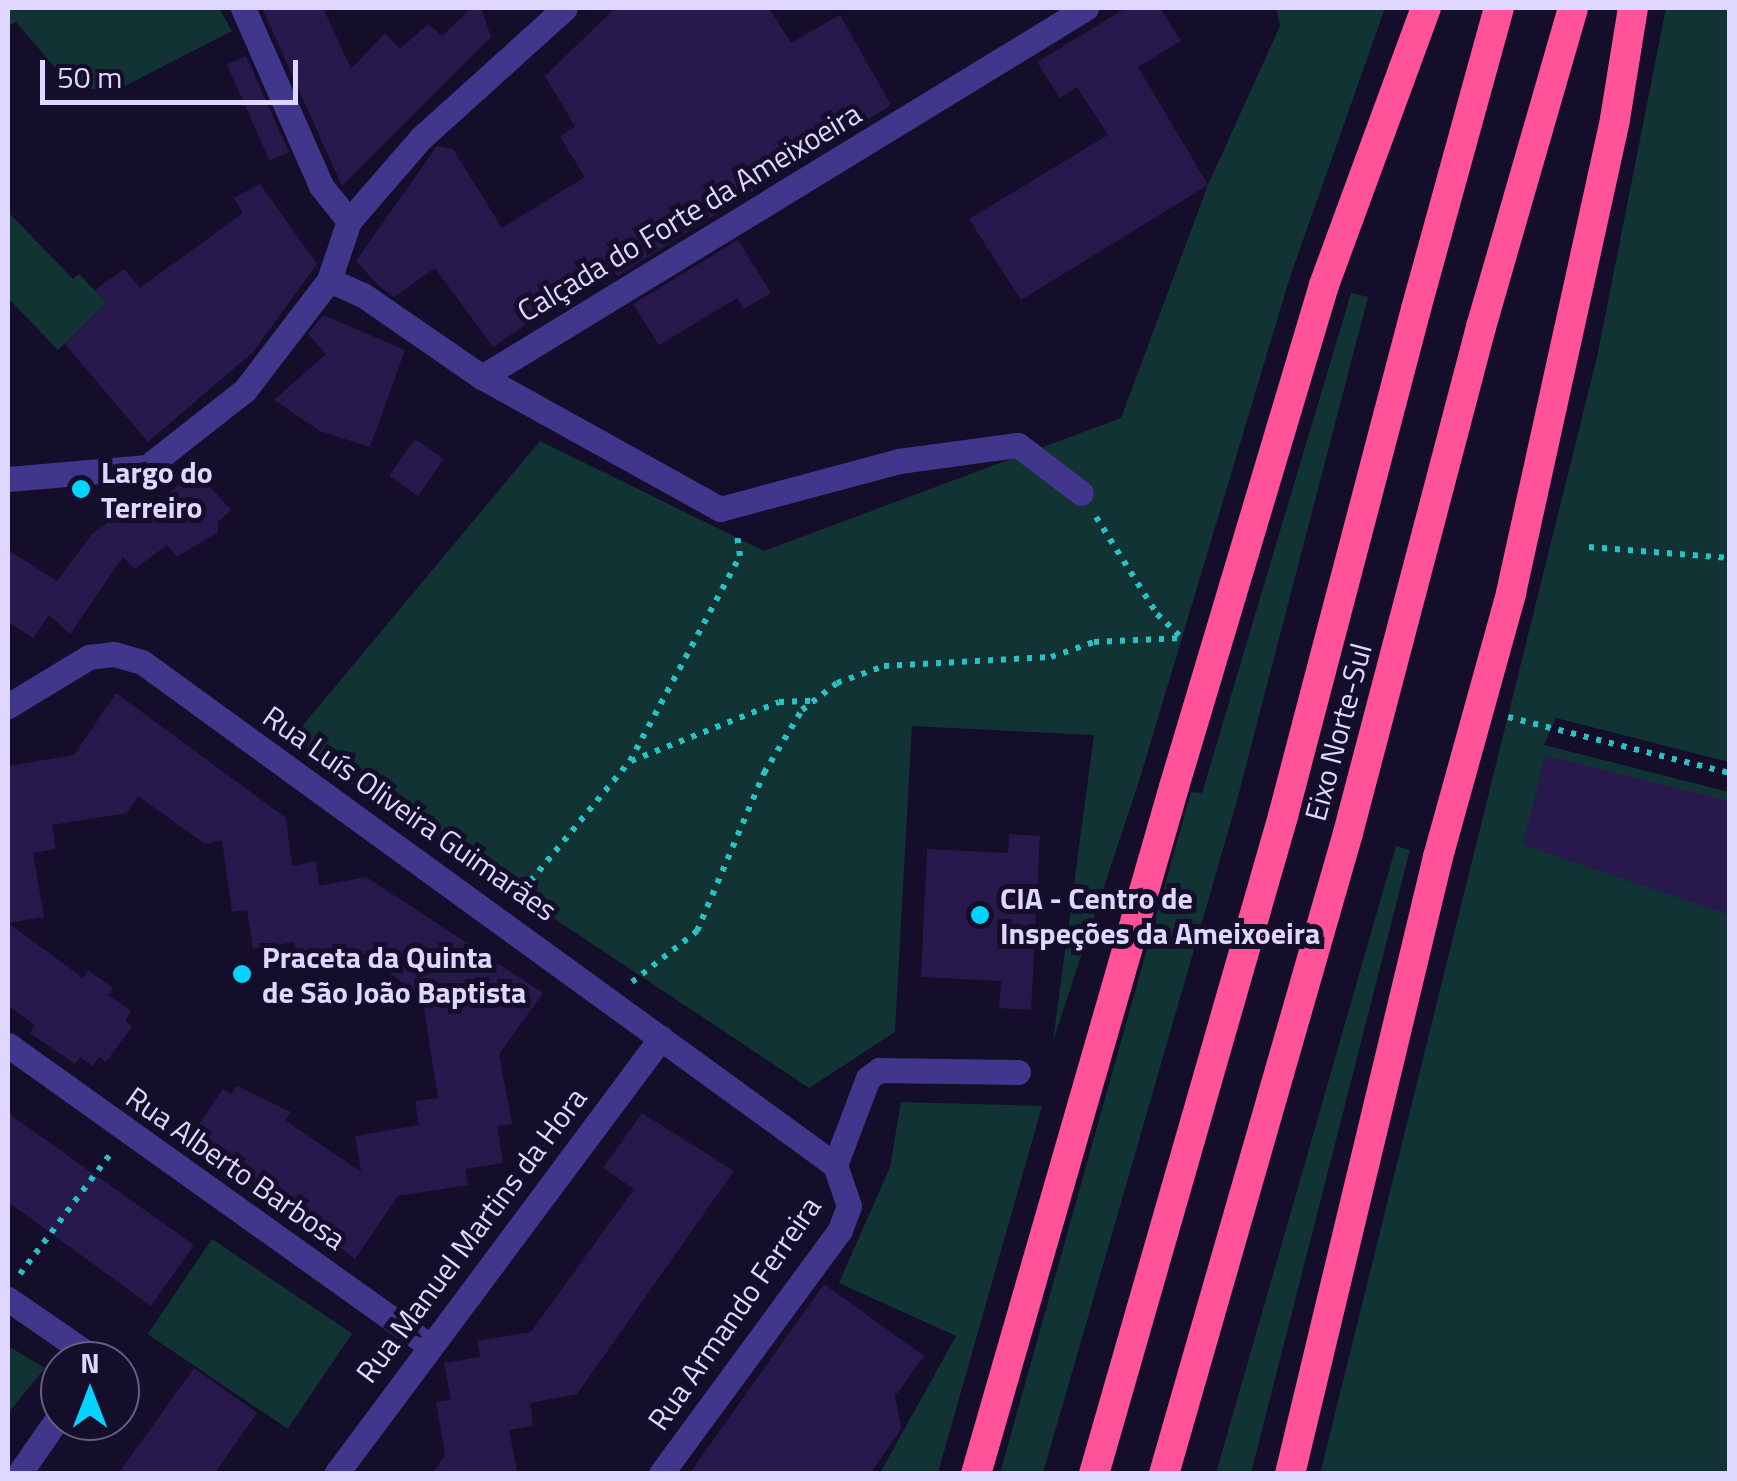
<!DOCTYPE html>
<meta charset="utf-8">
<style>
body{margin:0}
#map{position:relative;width:1737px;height:1481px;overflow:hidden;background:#150e2a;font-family:"Titillium Web",sans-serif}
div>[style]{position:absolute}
.green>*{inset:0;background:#113334;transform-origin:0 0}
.building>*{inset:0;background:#27194c;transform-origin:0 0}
.path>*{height:6px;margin-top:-3px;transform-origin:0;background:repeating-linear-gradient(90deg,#27c2c3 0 5px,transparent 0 13px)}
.minor>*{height:25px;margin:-12.5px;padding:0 12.5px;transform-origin:12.5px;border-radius:12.5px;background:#40368c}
.highway>*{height:30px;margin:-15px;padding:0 15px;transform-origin:15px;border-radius:15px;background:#ff5299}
.highway-bridge>*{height:30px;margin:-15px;padding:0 15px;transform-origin:15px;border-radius:15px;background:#ff5299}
.dots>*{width:28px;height:28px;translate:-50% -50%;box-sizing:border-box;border:5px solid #150e2a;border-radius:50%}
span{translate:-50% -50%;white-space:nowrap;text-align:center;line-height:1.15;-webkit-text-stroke:10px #150e2a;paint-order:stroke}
.street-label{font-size:30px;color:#dfd7ff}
.poi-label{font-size:30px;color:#dfd7ff;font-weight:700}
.left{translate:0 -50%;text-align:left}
.frame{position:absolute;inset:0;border:10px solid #dfd7ff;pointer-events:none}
.north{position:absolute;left:40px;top:1341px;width:100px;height:100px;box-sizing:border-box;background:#150e2a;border:2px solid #665e7f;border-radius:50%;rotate:0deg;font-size:28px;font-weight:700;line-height:40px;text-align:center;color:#dfd7ff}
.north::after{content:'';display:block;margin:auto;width:35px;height:45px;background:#03d4ff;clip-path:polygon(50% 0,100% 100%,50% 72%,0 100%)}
.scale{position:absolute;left:40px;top:60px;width:258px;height:45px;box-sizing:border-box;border:5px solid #dfd7ff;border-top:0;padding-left:12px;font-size:30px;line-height:35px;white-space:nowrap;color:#dfd7ff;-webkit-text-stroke:8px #150e2a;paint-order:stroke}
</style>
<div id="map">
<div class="green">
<i style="clip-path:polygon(8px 8px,219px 8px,232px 31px,113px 92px,71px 86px,16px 22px,8px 26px)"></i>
<i style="clip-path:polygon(1276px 8px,1385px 8px,1290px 277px,1140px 778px,1053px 1041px,1094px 735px,912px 726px,895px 1032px,809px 1088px,289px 742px,540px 441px,764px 551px,1121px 418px,1208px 185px,1280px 26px)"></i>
<i style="clip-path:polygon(1666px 8px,1729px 8px,1729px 762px,1556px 718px,1544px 745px,1729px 792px,1729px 1473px,1320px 1474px,1597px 357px)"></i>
<i style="clip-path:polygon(8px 212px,73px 279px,79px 274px,107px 303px,58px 350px,8px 298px)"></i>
<i style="clip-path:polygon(1351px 293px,1368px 297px,1236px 804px,1043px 1473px,1000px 1473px,1191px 792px,1202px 793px)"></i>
<i style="clip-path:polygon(1396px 846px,1410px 850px,1251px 1473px,1216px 1473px)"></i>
<i style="clip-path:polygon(901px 1102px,1042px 1106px,938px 1473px,880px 1473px,956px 1336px,839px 1283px,890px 1167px)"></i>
<i style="left:212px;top:1239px;width:169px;height:115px;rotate:34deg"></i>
<i style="clip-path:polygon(8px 1346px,45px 1368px,8px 1413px)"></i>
</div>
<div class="building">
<i style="clip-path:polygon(262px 8px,323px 8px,351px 69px,385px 33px,400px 49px,428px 24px,442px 36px,471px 8px,481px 8px,491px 37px,342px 186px)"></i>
<i style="clip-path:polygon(615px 8px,769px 8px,791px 43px,840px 15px,891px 105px,617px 276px,611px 267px,493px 347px,435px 268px,394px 297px,379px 286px,356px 261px,437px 146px,453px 149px,502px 228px,585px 177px,560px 137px,575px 126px,545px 76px)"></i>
<i style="clip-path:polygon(1126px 8px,1160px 8px,1181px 41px,1138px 67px,1208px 185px,1021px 300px,969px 219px,1108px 135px,1077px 87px,1060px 98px,1037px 62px)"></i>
<i style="left:246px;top:56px;width:105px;height:21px;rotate:66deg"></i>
<i style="clip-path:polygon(260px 184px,317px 264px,253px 352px,148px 442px,65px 344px,107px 303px,95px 290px,124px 269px,140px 288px,243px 213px,234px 198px)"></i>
<i style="clip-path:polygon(738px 240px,771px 293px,744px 309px,737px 298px,659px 345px,633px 304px)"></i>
<i style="clip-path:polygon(323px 315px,405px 350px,370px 447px,320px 431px,274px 400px,326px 354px,308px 334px)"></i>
<i style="left:415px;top:439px;width:35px;height:45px;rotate:35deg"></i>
<i style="clip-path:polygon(195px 470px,231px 510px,218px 522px,218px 532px,177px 557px,167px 545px,135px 569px,123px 557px,70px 634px,49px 615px,33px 638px,8px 622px,8px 550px,57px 581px,92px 534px,122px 512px,134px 524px)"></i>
<i style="clip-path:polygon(116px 693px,286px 818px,292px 866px,316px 861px,319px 886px,366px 877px,543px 993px,499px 1054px,512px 1124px,497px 1126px,503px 1163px,465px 1169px,468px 1185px,398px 1196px,355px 1259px,257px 1182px,252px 1189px,206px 1158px,212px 1149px,199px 1140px,205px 1131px,197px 1127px,223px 1089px,231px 1094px,237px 1086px,291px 1112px,285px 1120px,361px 1172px,355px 1136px,419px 1125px,415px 1101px,438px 1098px,422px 996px,353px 948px,296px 957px,294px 942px,253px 949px,247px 910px,232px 912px,222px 840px,205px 844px,138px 796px,127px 813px,52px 825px,56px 849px,33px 853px,44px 917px,8px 923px,8px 766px,74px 755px)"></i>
<i style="clip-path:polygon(1545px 755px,1730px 801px,1730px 915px,1523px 845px)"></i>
<i style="clip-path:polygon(1009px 834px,1040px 836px,1031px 1010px,999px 1008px,1001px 981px,921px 977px,927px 849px,1008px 853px)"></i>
<i style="clip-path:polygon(8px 923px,83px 978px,88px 970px,113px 988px,108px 995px,131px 1011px,125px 1021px,132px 1026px,106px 1062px,99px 1057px,93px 1066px,80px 1057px,75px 1064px,30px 1033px,35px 1025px,8px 1006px)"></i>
<i style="clip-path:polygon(8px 1113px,194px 1245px,151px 1306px,8px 1202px)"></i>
<i style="clip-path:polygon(642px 1113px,734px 1171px,577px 1394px,530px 1403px,533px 1426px,509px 1430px,518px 1474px,432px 1474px,445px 1455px,436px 1402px,451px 1400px,444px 1363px,480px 1357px,477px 1341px,531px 1332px,634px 1189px,603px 1168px)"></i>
<i style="clip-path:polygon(824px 1284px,924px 1356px,895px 1396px,901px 1429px,870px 1474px,689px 1474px)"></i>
<i style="clip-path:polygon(194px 1368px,257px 1413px,214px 1474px,118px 1474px)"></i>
</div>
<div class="path">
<i style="left:1096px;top:517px;width:115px;rotate:57.8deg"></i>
<i style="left:1157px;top:614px;width:33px;rotate:44deg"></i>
<i style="left:1589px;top:547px;width:141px;rotate:4.5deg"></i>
<i style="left:1508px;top:717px;width:229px;rotate:14.2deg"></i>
<i style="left:631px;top:761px;width:159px;rotate:-21.7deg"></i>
<i style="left:779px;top:702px;width:33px;rotate:-2deg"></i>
<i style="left:514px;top:901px;width:182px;rotate:-50.4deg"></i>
<i style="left:630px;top:761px;width:233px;rotate:-61.8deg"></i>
<i style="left:740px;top:556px;width:22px;rotate:-98deg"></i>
<i style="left:632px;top:982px;width:83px;rotate:-38.1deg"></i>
<i style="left:697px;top:931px;width:172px;rotate:-67deg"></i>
<i style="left:764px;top:773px;width:74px;rotate:-58.9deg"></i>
<i style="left:802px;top:710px;width:44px;rotate:-37.6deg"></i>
<i style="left:837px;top:683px;width:50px;rotate:-19.9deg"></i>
<i style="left:884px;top:666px;width:167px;rotate:-3.1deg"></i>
<i style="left:1051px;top:657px;width:46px;rotate:-19.2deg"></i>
<i style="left:1094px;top:642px;width:88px;rotate:-2.6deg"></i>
<i style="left:20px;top:1274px;width:153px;rotate:-53deg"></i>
</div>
<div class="minor">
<i style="left:243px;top:8px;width:194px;rotate:66.3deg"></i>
<i style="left:321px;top:186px;width:45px;rotate:51.3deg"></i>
<i style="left:329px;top:280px;width:37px;rotate:24deg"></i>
<i style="left:363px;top:295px;width:145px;rotate:34.6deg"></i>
<i style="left:482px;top:377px;width:708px;rotate:-31.42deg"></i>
<i style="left:482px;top:377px;width:272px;rotate:29deg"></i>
<i style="left:720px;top:509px;width:185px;rotate:-15deg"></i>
<i style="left:899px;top:461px;width:120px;rotate:-7.7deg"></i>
<i style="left:1018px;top:445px;width:79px;rotate:37.3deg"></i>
<i style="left:8px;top:479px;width:140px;rotate:-4.9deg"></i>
<i style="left:147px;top:467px;width:125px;rotate:-38.2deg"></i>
<i style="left:245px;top:390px;width:138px;rotate:-52.6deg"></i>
<i style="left:329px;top:280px;width:62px;rotate:-71.3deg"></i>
<i style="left:349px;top:221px;width:110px;rotate:-49.1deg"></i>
<i style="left:421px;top:138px;width:194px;rotate:-42.1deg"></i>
<i style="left:8px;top:706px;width:95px;rotate:-31.2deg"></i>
<i style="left:89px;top:657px;width:25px;rotate:-7deg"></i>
<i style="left:114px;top:654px;width:29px;rotate:16deg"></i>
<i style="left:142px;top:662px;width:856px;rotate:35.97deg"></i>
<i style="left:835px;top:1165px;width:43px;rotate:71.1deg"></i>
<i style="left:849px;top:1206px;width:26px;rotate:111deg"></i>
<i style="left:840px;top:1230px;width:303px;rotate:126.3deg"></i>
<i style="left:8px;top:1045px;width:515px;rotate:35.51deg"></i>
<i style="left:835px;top:1165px;width:93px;rotate:-69.2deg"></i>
<i style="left:868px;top:1078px;width:14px;rotate:-36deg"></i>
<i style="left:879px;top:1070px;width:139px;rotate:0.8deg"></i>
<i style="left:8px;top:1299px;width:109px;rotate:34.6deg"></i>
<i style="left:19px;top:1474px;width:72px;rotate:-55.2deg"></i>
<i style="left:336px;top:1474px;width:544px;rotate:-53.3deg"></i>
</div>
<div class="highway">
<i style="left:1324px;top:285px;width:295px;rotate:-69.8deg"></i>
<i style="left:1416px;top:309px;width:312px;rotate:-74.6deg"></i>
<i style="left:1481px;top:327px;width:332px;rotate:-73.9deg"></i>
<i style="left:1511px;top:593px;width:485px;rotate:-77.6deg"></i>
<i style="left:1615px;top:119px;width:112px;rotate:-80.8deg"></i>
<i style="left:976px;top:1474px;width:715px;rotate:-73.92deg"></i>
<i style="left:1094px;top:1474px;width:685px;rotate:-73.97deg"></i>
<i style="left:1164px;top:1474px;width:667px;rotate:-73.98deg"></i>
<i style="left:1290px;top:1474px;width:635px;rotate:-76.51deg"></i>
</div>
<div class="highway-bridge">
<i style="left:1174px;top:787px;width:524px;rotate:-73.36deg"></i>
<i style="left:1283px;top:816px;width:524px;rotate:-75.3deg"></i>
<i style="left:1348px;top:833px;width:523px;rotate:-75.27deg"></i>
<i style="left:1438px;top:857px;width:274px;rotate:-74.5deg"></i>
</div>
<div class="dots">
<i style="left:81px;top:489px;background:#03d4ff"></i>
<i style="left:980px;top:915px;background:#03d4ff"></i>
<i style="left:242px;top:974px;background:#03d4ff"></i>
</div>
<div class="street-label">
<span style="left:689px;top:212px;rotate:-31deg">Calçada do Forte da Ameixoeira</span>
<span style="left:1338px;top:732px;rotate:-75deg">Eixo Norte-Sul</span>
<span style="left:410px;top:813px;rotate:35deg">Rua Luís Oliveira Guimarães</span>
<span style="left:236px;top:1168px;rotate:35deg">Rua Alberto Barbosa</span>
<span style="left:471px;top:1235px;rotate:-53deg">Rua Manuel Martins da Hora</span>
<span style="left:734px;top:1313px;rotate:-55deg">Rua Armando Ferreira</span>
</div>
<div class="poi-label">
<span class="left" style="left:101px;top:489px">Largo do<br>Terreiro</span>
<span class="left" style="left:1000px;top:915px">CIA - Centro de<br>Inspeções da Ameixoeira</span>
<span class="left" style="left:262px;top:974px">Praceta da Quinta<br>de São João Baptista</span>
</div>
<div class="frame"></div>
<div class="north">N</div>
<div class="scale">50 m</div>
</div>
